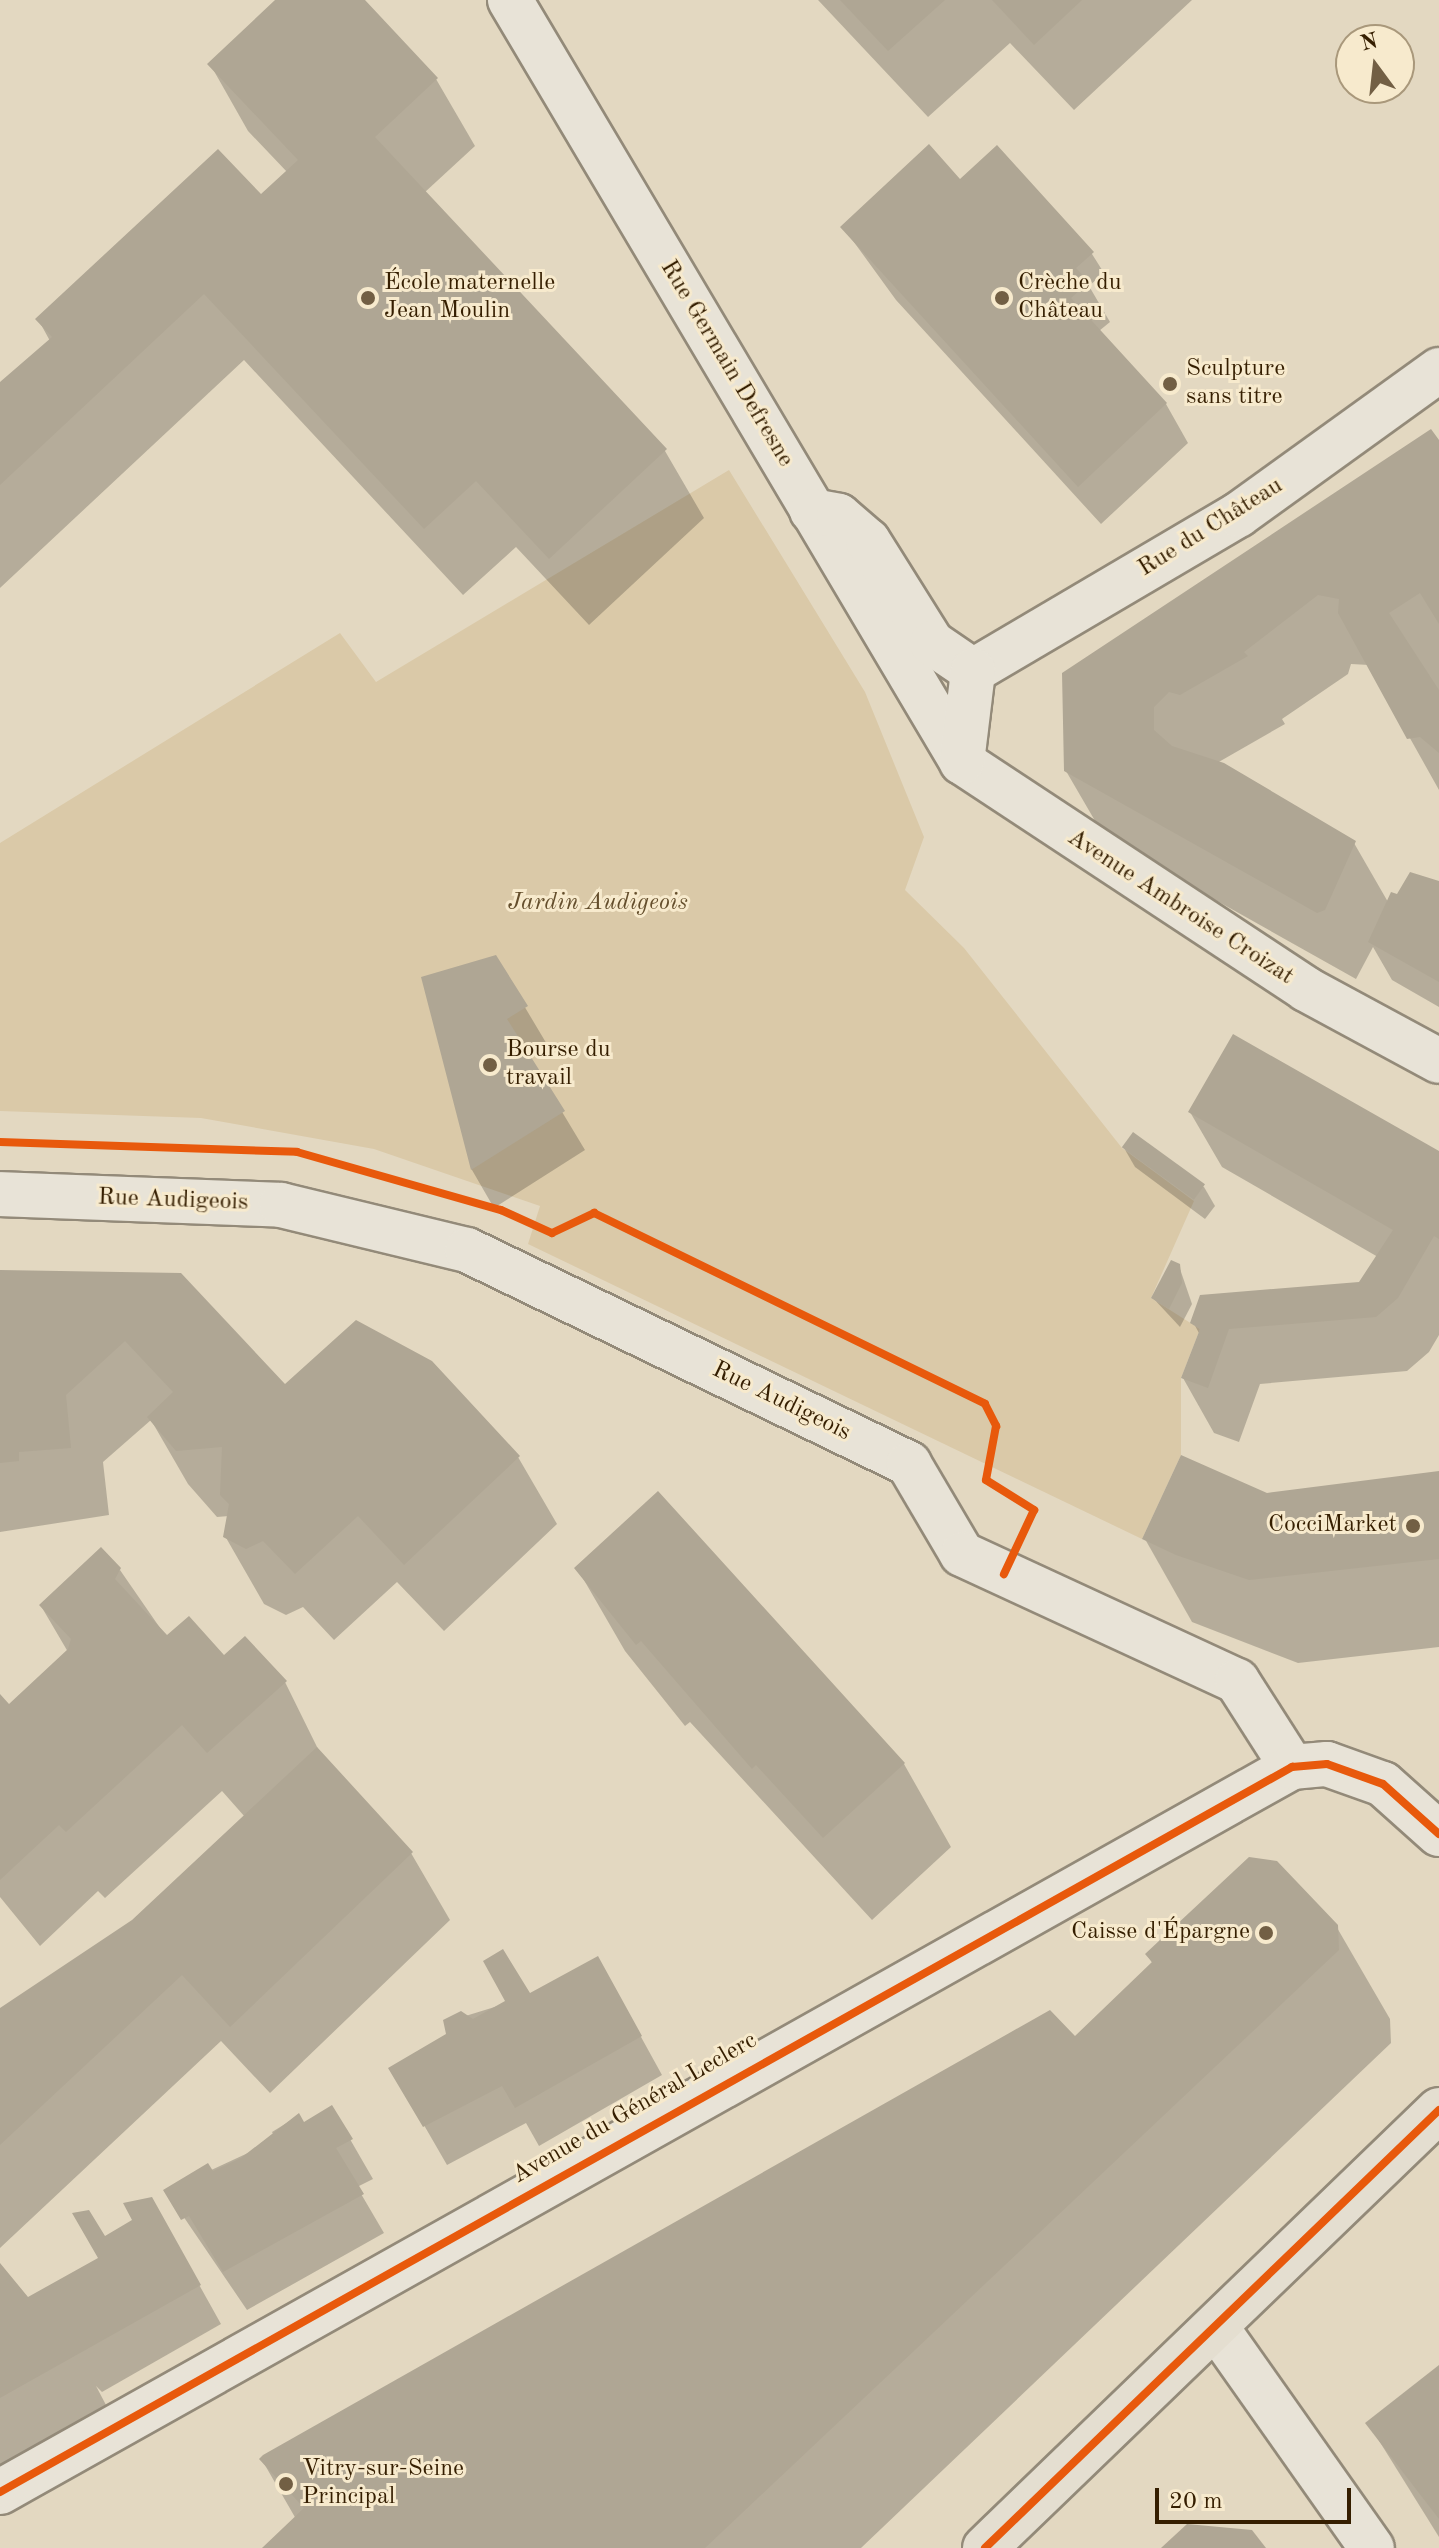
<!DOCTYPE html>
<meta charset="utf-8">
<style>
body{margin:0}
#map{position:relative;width:1439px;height:2548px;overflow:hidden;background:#e3d8c1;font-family:"Old Standard TT",serif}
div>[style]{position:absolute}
.green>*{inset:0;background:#dac9a8}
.shadow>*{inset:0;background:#0003}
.building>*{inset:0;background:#afa694;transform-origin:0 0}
.roads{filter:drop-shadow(2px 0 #938a79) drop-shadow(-2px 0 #938a79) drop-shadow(0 2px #938a79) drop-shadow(0 -2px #938a79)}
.minor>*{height:44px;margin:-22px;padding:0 22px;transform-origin:22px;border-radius:22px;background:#e8e3d7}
.major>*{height:44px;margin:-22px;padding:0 22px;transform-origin:22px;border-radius:22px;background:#e4ded0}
.cycleway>*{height:8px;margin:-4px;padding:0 4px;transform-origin:4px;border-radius:4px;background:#e8590c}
.dots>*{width:22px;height:22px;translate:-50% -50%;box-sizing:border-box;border:4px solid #f7eacd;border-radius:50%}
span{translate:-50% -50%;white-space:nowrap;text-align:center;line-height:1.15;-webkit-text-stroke:6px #f7eacd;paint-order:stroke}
.poi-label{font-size:24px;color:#351e00}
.left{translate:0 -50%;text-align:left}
.right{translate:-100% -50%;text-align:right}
.street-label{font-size:24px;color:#351e00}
.park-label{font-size:24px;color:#644e2c;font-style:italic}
.north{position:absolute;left:1335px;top:24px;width:80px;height:80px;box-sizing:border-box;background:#f7eacd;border:2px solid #a9987b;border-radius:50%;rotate:345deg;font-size:22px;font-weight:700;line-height:32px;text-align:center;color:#351e00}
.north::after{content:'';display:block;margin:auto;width:28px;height:36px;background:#725f44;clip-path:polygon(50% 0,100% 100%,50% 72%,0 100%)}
.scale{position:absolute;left:1155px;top:2488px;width:196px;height:36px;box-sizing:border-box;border:4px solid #351e00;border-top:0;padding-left:10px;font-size:24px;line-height:28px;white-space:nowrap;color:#351e00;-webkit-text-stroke:6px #f7eacd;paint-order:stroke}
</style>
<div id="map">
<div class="green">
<i style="clip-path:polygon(729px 470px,865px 692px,924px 837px,905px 890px,964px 948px,1122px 1148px,1194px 1201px,1151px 1298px,1200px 1329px,1181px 1378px,1181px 1455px,1142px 1539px,528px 1244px,540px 1206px,374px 1149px,201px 1118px,0 1111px,0 843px,340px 633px,376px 682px)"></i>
</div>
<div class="shadow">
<i style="clip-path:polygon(278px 0,362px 0,436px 79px,475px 146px,424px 193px,665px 451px,704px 518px,589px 625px,516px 547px,463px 595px,244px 360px,0 588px,0 385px,50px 341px,38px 319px,261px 197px,288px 173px,248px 131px,210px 64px)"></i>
<i style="clip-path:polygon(818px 0,1192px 0,1074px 110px,1010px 43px,928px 117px)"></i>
<i style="clip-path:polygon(960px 181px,1066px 224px,1092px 254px,1104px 273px,1089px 286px,1110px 322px,1099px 331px,1166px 404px,1188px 443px,1101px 524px,896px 300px,843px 227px)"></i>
<i style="clip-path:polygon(1439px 444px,1439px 790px,1369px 665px,1351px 664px,1348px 674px,1282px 719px,1285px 724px,1217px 763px,1354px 843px,1388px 902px,1439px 884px,1439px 1007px,1392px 980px,1373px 947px,1356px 979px,1105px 838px,1066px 771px)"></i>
<i style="clip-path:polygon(495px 957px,548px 1046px,529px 1057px,585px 1150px,494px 1208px,472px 1170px,424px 979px)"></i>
<i style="clip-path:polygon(1190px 1112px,1439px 1153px,1439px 1335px,1429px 1352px,1407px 1371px,1260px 1384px,1239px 1442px,1214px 1433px,1183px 1378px,1200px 1335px,1193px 1322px,1361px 1284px,1378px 1257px,1222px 1167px)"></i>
<i style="clip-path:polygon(1124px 1148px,1204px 1187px,1215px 1206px,1205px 1219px,1135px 1167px)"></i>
<i style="clip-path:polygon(1179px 1266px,1192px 1304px,1180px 1327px,1153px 1298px)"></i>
<i style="clip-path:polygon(0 1272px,285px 1387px,518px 1457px,557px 1524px,444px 1631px,397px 1582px,334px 1640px,303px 1607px,286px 1615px,264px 1604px,225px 1536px,229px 1516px,217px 1517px,188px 1484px,151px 1420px,103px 1462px,109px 1515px,0 1532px)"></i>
<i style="clip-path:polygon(1439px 1474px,1439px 1647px,1298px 1663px,1192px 1622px,1145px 1539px,1266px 1495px)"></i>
<i style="clip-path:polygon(577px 1568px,904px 1764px,951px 1847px,872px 1920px,690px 1722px,685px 1726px,625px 1651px)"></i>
<i style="clip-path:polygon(120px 1570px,167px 1638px,285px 1682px,320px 1753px,411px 1853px,450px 1920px,270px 2093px,221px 2041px,0 2248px,0 2011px,133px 1922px,245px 1817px,222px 1791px,105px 1898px,98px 1891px,40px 1946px,0 1897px,0 1697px,9px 1706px,68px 1652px,41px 1606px)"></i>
<i style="clip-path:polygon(1336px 1926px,1390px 2019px,1391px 2043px,861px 2548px,265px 2548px,296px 2519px,262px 2460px,1080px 2045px,1153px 1964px,1147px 1955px)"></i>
<i style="clip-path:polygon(530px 1996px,619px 1997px,662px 2075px,539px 2146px,526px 2123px,447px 2165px,391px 2068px,448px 2035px,446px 2022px)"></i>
<i style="clip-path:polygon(332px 2108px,373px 2179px,357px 2187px,384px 2233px,247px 2310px,166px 2191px,276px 2140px,272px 2132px,298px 2116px,303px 2125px)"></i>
<i style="clip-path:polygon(173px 2238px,221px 2324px,102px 2392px,96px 2386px,115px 2422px,0 2487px,0 2266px,29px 2299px,101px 2259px,104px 2239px)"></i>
<i style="clip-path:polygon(1439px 2368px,1439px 2537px,1368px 2423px)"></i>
</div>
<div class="building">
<i style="clip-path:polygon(275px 0,365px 0,438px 78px,375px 137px,667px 449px,549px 559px,476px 481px,424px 529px,204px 294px,0 485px,0 382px,52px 337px,35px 319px,218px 149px,261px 194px,298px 160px,207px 64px)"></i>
<i style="clip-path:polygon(840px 0,945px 0,888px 51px)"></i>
<i style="clip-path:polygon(992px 0,1082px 0,1034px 45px)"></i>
<i style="clip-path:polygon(929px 144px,960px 179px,997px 145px,1094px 252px,1076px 268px,1089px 282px,1071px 298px,1167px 403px,1078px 487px,840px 227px)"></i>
<i style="clip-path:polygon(1431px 429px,1439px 440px,1439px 624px,1420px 593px,1389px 613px,1439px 690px,1439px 753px,1420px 737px,1407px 739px,1338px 613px,1339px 599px,1318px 595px,1244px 652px,1248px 656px,1180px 695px,1169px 692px,1154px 707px,1154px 730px,1172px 746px,1224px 763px,1356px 841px,1325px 910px,1317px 913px,1064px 771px,1062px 673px)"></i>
<i style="clip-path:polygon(1410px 872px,1439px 881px,1439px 982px,1368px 942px,1391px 892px,1397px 894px)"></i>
<i style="clip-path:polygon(496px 955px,528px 1006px,507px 1019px,565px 1111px,471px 1170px,421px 977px)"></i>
<i style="clip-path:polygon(1233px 1034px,1439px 1151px,1439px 1239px,1434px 1236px,1398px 1298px,1376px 1317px,1229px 1329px,1208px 1388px,1181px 1378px,1200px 1329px,1190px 1323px,1200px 1295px,1359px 1282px,1393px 1230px,1188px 1112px)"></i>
<i style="left:1133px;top:1132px;width:89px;height:19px;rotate:36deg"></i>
<i style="clip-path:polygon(1171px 1260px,1180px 1264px,1182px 1283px,1169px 1309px,1151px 1298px)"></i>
<i style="clip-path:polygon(0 1270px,181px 1273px,285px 1384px,356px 1320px,432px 1361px,520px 1456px,404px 1565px,358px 1516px,295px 1574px,263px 1541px,246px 1549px,223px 1537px,229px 1504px,220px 1495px,222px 1447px,176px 1451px,147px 1417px,173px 1392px,125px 1341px,66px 1395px,71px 1448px,19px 1452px,19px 1461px,0 1463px)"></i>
<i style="clip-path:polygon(1181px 1455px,1267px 1493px,1439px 1471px,1439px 1559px,1249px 1580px,1176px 1555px,1142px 1539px)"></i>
<i style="clip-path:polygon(658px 1491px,905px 1763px,823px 1838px,756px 1765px,752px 1769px,641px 1641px,636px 1645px,574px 1568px)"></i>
<i style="clip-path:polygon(101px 1547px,121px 1568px,115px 1579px,167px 1635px,189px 1616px,224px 1655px,245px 1636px,287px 1681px,207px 1753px,182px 1725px,66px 1832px,59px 1825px,0 1880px,0 1694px,9px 1704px,68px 1649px,71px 1639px,39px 1605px)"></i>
<i style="clip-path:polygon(317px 1747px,413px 1852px,230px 2027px,182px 1975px,0 2145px,0 2008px,132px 1920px)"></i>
<i style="clip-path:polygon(1249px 1857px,1277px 1861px,1338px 1925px,1339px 1950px,705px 2548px,262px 2548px,304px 2508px,259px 2459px,263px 2455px,1050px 2010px,1075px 2036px,1152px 1962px,1145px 1954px)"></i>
<i style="clip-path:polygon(503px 1949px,530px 1993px,598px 1956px,642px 2036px,515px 2108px,502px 2086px,423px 2127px,388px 2068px,446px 2034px,443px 2020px,461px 2011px,473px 2019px,505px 2001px,483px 1961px)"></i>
<i style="clip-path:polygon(332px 2105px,353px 2139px,336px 2148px,364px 2194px,223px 2272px,189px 2216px,181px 2220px,163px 2190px,208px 2163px,213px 2171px,241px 2158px,299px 2113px,304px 2122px)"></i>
<i style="clip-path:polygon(152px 2197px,201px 2285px,0 2398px,0 2263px,28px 2297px,98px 2258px,72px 2213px,89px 2210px,105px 2236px,132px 2220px,123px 2203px)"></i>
<i style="clip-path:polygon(1439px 2365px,1439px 2519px,1365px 2423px)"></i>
<i style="clip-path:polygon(1187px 2524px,1252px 2530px,1266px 2548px,1161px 2548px)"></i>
</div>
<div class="roads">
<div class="minor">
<i style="left:510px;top:0;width:886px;rotate:59.32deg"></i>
<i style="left:962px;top:762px;width:412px;rotate:33.4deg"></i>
<i style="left:1306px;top:989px;width:151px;rotate:28.4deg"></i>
<i style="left:812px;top:511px;width:27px;rotate:10deg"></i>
<i style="left:839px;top:516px;width:38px;rotate:41deg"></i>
<i style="left:868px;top:541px;width:120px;rotate:57.9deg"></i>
<i style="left:932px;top:643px;width:50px;rotate:34.3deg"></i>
<i style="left:973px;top:671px;width:308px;rotate:-30.5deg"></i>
<i style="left:1238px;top:515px;width:248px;rotate:-35.8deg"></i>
<i style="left:962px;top:762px;width:92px;rotate:-83.1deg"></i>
<i style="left:0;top:1194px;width:281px;rotate:2.2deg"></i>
<i style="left:281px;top:1205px;width:191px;rotate:13.6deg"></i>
<i style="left:467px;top:1250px;width:491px;rotate:25.8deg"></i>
<i style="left:909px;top:1464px;width:104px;rotate:59.5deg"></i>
<i style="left:962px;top:1554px;width:303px;rotate:24.8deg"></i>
<i style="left:1237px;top:1681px;width:102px;rotate:57.4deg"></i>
<i style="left:1218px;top:2330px;width:267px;rotate:54.8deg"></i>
<i style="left:0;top:2492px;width:1482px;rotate:-29.3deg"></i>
<i style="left:1292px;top:1767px;width:35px;rotate:-5deg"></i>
<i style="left:1327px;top:1764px;width:59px;rotate:19.7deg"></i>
<i style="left:1383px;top:1784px;width:75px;rotate:41.8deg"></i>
</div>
<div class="major">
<i style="left:985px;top:2548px;width:631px;rotate:-43.97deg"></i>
</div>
</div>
<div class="cycleway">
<i style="left:0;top:1142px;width:297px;rotate:1.9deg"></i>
<i style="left:297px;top:1152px;width:212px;rotate:15.9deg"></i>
<i style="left:501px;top:1210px;width:56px;rotate:24.3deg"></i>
<i style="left:552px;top:1233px;width:47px;rotate:-25.5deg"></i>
<i style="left:594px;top:1213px;width:435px;rotate:26deg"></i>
<i style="left:985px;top:1404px;width:25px;rotate:63deg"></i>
<i style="left:996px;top:1426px;width:55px;rotate:100.5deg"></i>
<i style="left:986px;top:1480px;width:57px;rotate:32deg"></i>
<i style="left:1034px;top:1510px;width:71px;rotate:115.1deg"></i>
<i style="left:0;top:2492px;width:1482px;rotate:-29.3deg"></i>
<i style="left:1292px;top:1767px;width:35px;rotate:-5deg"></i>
<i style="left:1327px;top:1764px;width:59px;rotate:19.7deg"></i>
<i style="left:1383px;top:1784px;width:75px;rotate:41.8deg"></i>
<i style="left:985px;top:2548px;width:631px;rotate:-43.97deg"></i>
</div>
<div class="dots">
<i style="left:368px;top:298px;background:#725f44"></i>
<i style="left:1002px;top:298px;background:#725f44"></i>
<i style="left:1170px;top:384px;background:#725f44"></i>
<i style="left:490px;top:1065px;background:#725f44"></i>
<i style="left:1413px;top:1526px;background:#725f44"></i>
<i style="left:1266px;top:1933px;background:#725f44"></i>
<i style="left:286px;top:2484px;background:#725f44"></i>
</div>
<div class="poi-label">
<span class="left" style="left:384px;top:298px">École maternelle<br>Jean Moulin</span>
<span class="left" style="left:1018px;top:298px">Crèche du<br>Château</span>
<span class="left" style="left:1186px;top:384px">Sculpture<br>sans titre</span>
<span class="left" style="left:506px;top:1065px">Bourse du<br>travail</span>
<span class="right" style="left:1397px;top:1526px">CocciMarket</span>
<span class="right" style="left:1250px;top:1933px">Caisse d'Épargne</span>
<span class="left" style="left:302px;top:2484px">Vitry-sur-Seine<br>Principal</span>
</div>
<div class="street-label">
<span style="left:726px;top:364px;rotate:59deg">Rue Germain Defresne</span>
<span style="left:1211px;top:528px;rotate:-32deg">Rue du Château</span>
<span style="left:1180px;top:908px;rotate:33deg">Avenue Ambroise Croizat</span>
<span style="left:173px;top:1201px;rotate:2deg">Rue Audigeois</span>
<span style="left:781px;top:1402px;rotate:26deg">Rue Audigeois</span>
<span style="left:635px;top:2109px;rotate:-30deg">Avenue du Général Leclerc</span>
</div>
<div class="park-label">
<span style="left:598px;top:904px">Jardin Audigeois</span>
</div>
<div class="north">N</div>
<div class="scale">20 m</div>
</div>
